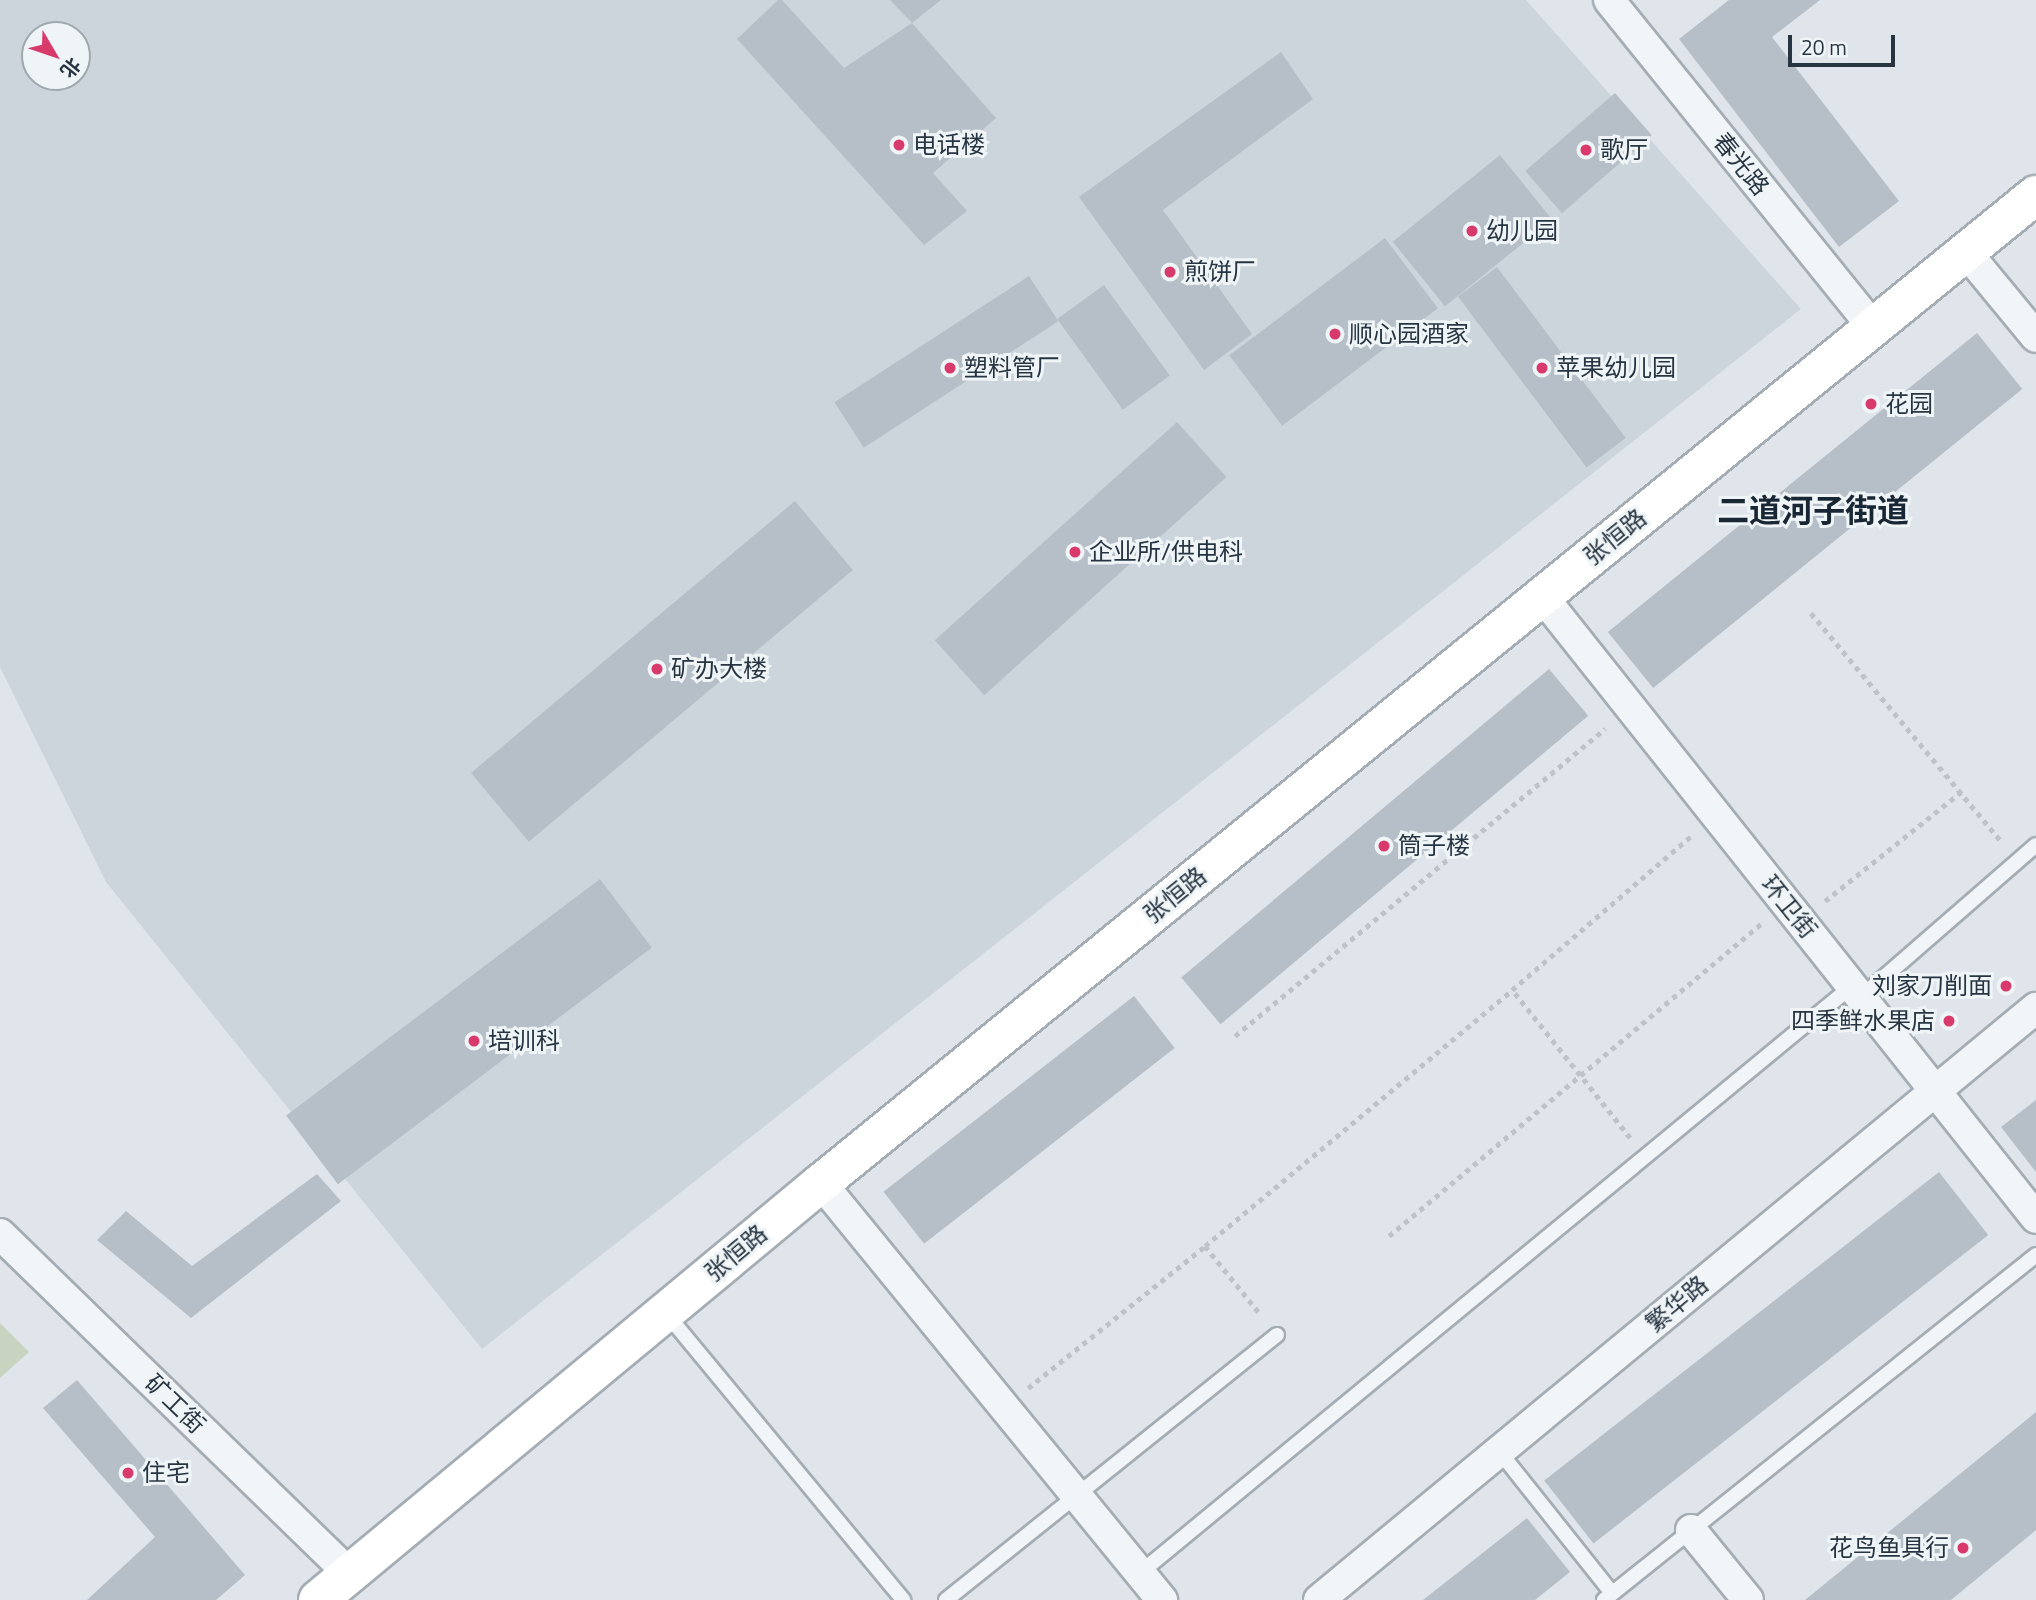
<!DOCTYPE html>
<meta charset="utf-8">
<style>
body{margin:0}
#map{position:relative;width:2036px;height:1600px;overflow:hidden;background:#dfe5ea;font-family:"Titillium Web","Noto Sans SC",sans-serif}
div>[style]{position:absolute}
.built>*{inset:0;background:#cdd5dc}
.green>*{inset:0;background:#c8d4c0}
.building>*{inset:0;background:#b6bfc7;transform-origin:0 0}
.path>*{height:4.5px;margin-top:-2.25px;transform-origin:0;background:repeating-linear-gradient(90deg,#bdc3c9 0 5px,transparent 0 10px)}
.roads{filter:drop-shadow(2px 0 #a4adb4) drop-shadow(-2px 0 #a4adb4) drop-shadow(0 2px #a4adb4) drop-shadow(0 -2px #a4adb4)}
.lane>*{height:14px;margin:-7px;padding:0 7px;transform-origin:7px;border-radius:7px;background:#f2f5f8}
.street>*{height:30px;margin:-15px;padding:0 15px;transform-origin:15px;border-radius:15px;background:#f2f5f8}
.secondary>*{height:38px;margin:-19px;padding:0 19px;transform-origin:19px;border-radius:19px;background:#fff}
.dots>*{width:19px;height:19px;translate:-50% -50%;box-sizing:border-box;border:4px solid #eff4f7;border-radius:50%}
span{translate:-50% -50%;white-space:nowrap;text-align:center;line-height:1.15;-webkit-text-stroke:6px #eff4f7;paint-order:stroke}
.poi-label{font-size:24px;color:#273542}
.left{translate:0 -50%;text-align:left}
.right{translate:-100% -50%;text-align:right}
.street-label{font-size:24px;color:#273542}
.district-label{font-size:32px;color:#192633;font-weight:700}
.north{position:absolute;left:21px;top:21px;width:70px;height:70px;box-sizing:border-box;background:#eff4f7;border:2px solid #9fa8af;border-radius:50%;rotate:129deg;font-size:19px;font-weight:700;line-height:28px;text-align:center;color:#273542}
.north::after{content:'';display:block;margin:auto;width:24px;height:32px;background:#d93a6c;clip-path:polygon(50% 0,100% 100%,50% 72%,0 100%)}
.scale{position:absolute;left:1788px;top:35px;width:107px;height:32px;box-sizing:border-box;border:4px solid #273542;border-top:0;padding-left:9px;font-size:21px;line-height:24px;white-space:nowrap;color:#273542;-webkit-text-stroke:5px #eff4f7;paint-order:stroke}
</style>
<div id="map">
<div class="built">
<i style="clip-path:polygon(evenodd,0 0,1526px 0,1801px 309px,482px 1349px,106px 882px,0 667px,0 0,35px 35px,77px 35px,77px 77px,35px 77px,35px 35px)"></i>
</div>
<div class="green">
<i style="clip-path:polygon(0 1323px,29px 1352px,0 1378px)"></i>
</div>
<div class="building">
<i style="clip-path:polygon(778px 0,782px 0,844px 68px,912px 23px,996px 118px,933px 173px,967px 211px,924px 245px,737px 39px)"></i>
<i style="clip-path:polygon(890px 0,941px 0,912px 23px)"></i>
<i style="clip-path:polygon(1729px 0,1820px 0,1772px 37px,1899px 201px,1839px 247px,1679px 39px)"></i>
<i style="clip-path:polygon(1281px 52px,1313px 99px,1163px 210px,1252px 334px,1204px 370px,1079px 197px)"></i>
<i style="left:1615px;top:93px;width:56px;height:119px;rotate:49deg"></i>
<i style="left:1500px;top:155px;width:83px;height:138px;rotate:51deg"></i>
<i style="left:1385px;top:238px;width:88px;height:195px;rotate:53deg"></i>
<i style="left:1497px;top:267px;width:214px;height:49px;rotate:53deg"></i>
<i style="left:1029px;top:276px;width:54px;height:232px;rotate:57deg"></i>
<i style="left:1104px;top:285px;width:112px;height:58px;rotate:54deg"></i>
<i style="left:1977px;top:333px;width:72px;height:475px;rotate:51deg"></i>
<i style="left:1177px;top:422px;width:74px;height:326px;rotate:48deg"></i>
<i style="left:795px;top:501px;width:90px;height:423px;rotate:50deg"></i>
<i style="left:1549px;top:669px;width:61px;height:480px;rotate:50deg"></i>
<i style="left:600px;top:879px;width:86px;height:393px;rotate:53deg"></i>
<i style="left:1134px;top:996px;width:66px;height:318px;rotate:52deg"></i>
<i style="clip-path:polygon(2036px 1100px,2036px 1172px,2001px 1127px)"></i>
<i style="left:1939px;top:1172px;width:80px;height:501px;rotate:52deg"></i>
<i style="clip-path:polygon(317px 1174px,341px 1201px,191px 1318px,97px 1240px,126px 1211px,192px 1266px)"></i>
<i style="clip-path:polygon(77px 1380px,245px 1575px,216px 1600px,87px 1600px,155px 1537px,43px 1408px)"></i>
<i style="clip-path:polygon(2036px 1412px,2036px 1530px,1951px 1600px,1805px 1600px)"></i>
<i style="clip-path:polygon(1527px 1518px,1570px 1572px,1535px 1600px,1423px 1600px)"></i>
</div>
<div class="path">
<i style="left:1811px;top:613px;width:298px;rotate:50.2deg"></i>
<i style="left:1825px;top:901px;width:174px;rotate:-38.7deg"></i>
<i style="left:1235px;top:1036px;width:481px;rotate:-39.7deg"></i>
<i style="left:1630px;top:1138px;width:189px;rotate:-128.6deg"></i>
<i style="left:1512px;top:990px;width:236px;rotate:-40.7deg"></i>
<i style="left:1389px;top:1236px;width:486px;rotate:-40deg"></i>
<i style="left:1205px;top:1246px;width:400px;rotate:-39.8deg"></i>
<i style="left:1028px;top:1388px;width:227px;rotate:-38.7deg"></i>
<i style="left:1205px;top:1246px;width:89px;rotate:50.9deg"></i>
</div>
<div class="roads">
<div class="lane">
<i style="left:1860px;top:998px;width:233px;rotate:-41deg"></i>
<i style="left:665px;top:1312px;width:374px;rotate:50.4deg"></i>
<i style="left:1499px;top:1451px;width:181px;rotate:51.5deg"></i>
<i style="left:1140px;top:1573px;width:923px;rotate:-39.5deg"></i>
<i style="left:946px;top:1600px;width:424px;rotate:-38.7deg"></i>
<i style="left:1604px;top:1600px;width:553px;rotate:-38.61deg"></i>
</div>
<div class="street">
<i style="left:1609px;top:0;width:420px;rotate:51.1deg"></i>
<i style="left:1966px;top:252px;width:110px;rotate:50.5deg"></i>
<i style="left:1542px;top:596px;width:794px;rotate:51.54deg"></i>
<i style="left:821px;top:1183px;width:539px;rotate:50.73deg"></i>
<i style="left:0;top:1234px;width:488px;rotate:44.2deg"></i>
<i style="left:1691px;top:1530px;width:90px;rotate:50.8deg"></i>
<i style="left:1319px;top:1600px;width:930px;rotate:-39.55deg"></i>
</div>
<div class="secondary">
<i style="left:318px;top:1600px;width:653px;rotate:-39.66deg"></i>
<i style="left:821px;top:1183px;width:1566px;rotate:-39.12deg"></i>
</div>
</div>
<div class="dots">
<i style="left:899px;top:145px;background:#d93a6c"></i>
<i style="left:1586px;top:150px;background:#d93a6c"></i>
<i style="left:1472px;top:231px;background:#d93a6c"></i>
<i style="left:1170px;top:272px;background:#d93a6c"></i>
<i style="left:1335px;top:334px;background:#d93a6c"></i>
<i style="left:950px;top:368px;background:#d93a6c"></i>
<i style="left:1542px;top:368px;background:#d93a6c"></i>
<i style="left:1871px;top:404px;background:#d93a6c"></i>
<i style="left:1075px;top:552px;background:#d93a6c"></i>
<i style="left:657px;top:669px;background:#d93a6c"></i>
<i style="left:1384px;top:846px;background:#d93a6c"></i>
<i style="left:2006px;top:986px;background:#d93a6c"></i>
<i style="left:1949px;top:1021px;background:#d93a6c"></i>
<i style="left:474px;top:1041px;background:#d93a6c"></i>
<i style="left:128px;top:1473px;background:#d93a6c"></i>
<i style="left:1963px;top:1548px;background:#d93a6c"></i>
</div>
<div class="poi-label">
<span class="left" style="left:913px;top:145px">电话楼</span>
<span class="left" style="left:1600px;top:150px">歌厅</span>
<span class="left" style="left:1486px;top:231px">幼儿园</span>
<span class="left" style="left:1184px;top:272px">煎饼厂</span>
<span class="left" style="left:1349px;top:334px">顺心园酒家</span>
<span class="left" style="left:964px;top:368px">塑料管厂</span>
<span class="left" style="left:1556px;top:368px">苹果幼儿园</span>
<span class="left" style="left:1885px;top:404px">花园</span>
<span class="left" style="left:1089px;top:552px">企业所/供电科</span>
<span class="left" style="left:671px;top:669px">矿办大楼</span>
<span class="left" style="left:1398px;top:846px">筒子楼</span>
<span class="right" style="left:1992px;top:986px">刘家刀削面</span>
<span class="right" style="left:1935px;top:1021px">四季鲜水果店</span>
<span class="left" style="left:488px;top:1041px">培训科</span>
<span class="left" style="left:142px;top:1473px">住宅</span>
<span class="right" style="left:1949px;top:1548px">花鸟鱼具行</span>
</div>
<div class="street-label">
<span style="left:1741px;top:164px;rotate:51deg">春光路</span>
<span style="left:1615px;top:537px;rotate:-39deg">张恒路</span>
<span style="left:1175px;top:895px;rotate:-39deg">张恒路</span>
<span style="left:1789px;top:907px;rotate:51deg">环卫街</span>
<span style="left:736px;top:1253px;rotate:-40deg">张恒路</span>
<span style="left:1677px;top:1304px;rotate:-40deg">繁华路</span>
<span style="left:175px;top:1404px;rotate:44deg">矿工街</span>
</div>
<div class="district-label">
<span style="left:1813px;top:510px">二道河子街道</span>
</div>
<div class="north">北</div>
<div class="scale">20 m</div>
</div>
